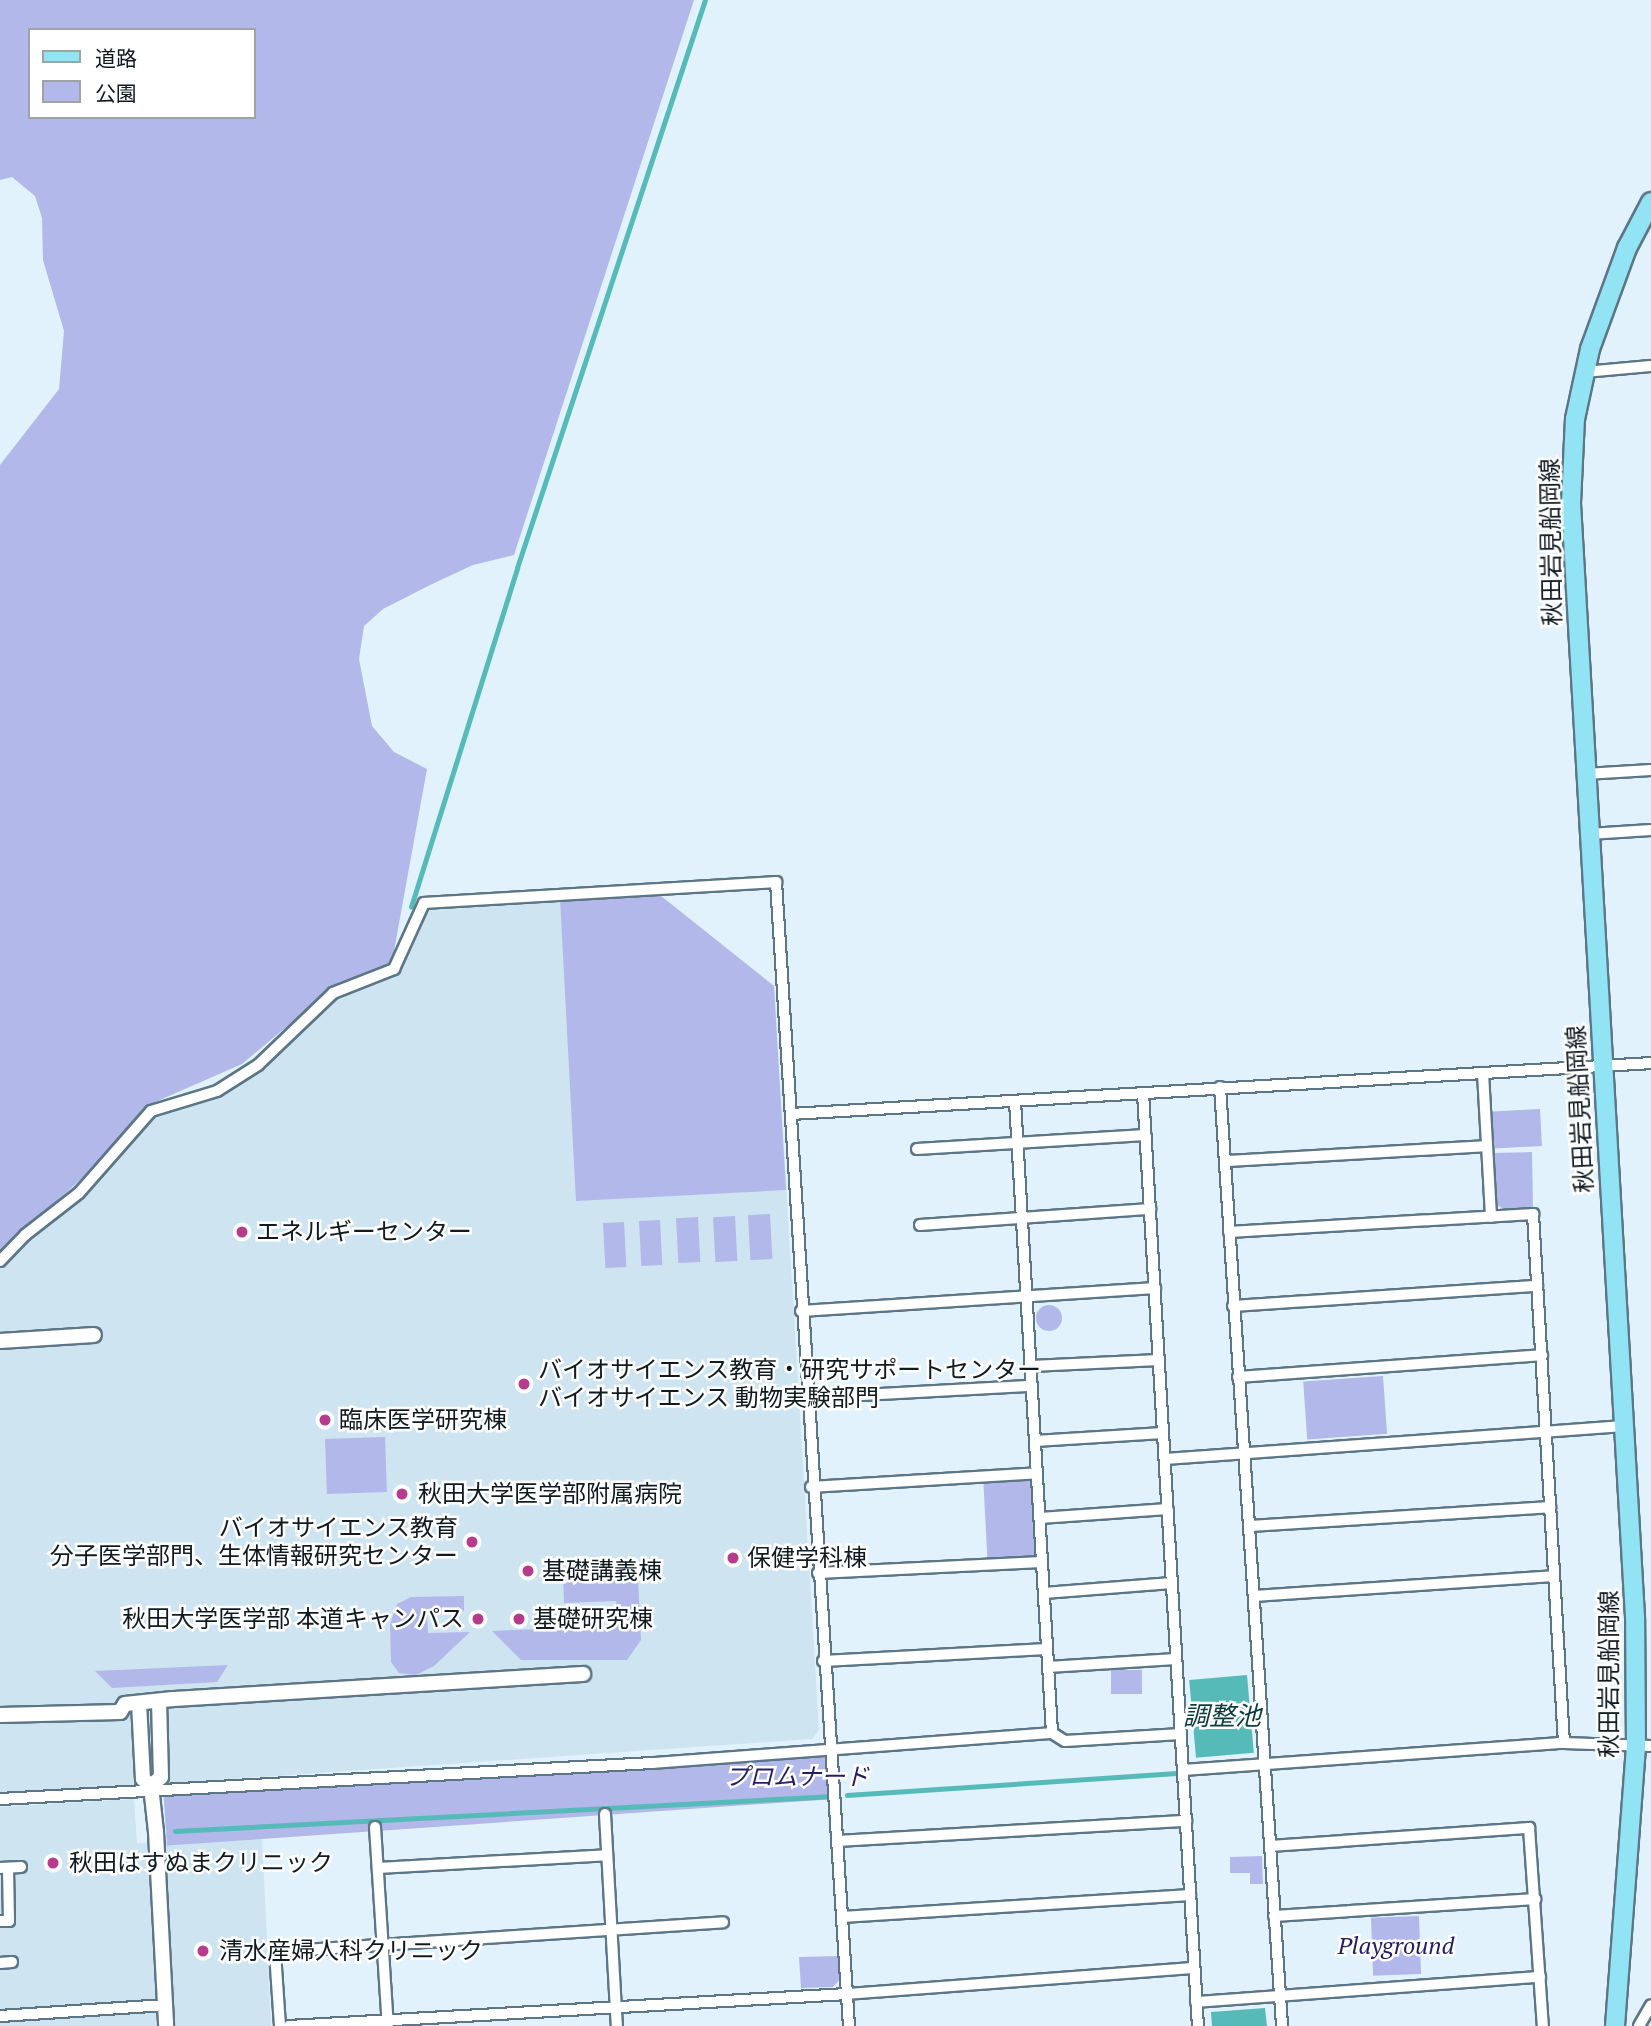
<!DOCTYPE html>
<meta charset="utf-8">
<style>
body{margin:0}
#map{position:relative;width:1651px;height:2026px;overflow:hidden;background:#e1f2fd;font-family:"PT Serif","Noto Sans JP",serif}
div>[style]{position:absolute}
.built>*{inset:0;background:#cee4f1}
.green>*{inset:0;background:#b2b8ea;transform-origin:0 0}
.round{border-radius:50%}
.water>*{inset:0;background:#56bbb8;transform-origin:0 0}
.stream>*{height:4.5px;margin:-2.25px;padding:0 2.25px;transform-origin:2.25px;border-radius:2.25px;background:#56bbb8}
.roads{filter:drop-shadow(2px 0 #5c7686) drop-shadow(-2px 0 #5c7686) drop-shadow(0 2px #5c7686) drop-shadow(0 -2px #5c7686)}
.minor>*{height:10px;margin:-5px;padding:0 5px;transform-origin:5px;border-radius:5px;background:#fff}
.tertiary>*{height:14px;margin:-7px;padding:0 7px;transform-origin:7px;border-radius:7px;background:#fff}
.primary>*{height:18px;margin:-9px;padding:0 9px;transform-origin:9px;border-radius:9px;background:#92e3f4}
.dots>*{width:19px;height:19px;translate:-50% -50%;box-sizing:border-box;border:4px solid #fff;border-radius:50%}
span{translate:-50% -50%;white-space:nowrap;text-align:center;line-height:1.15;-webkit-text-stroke:5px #fff;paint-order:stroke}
.street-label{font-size:24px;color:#101a21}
.poi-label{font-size:24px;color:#101a21}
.left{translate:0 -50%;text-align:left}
.right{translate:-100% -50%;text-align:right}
.park-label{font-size:24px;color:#231c66;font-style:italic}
.water-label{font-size:26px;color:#0c3c3b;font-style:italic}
.legend{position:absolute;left:28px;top:28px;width:228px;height:91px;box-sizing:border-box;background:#fff;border:2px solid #9fa3a6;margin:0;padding:9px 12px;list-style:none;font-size:21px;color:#101a21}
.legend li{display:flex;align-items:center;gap:14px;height:35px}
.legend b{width:35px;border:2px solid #9fa3a6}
</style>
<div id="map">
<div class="built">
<i style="clip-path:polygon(661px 896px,774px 986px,819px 1730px,812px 1739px,0 1795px,0 1258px,32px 1220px,151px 1111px,204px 1095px,247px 1072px,333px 993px,394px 969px,424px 903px)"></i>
<i style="clip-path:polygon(134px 1799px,137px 1843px,262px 1837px,271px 2026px,0 2026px,0 1807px)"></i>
</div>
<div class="green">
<i style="clip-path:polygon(evenodd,0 0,694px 0,514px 555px,473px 565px,430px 585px,383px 609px,364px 626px,359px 659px,372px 726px,394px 752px,427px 769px,392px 962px,316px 1002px,242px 1064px,153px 1103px,81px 1179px,0 1253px,0 465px,59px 389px,64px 331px,43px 260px,42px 218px,35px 196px,12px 177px,0 180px,0 0,30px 30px,254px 30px,254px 117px,30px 117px,30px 30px)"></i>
<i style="clip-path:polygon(661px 896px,774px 986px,786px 1190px,576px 1201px,560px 898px)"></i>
<i style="left:1540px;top:1109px;width:37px;height:48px;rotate:87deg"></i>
<i style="clip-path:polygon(1532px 1152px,1533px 1208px,1504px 1209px,1495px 1204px,1493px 1153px)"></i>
<i style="left:770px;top:1214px;width:45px;height:22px;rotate:87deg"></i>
<i style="left:735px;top:1216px;width:45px;height:22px;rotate:87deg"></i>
<i style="left:698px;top:1217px;width:45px;height:22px;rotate:87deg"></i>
<i style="left:660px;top:1220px;width:45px;height:21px;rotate:87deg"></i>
<i style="left:624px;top:1222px;width:45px;height:21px;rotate:87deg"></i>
<i class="round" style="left:1036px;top:1305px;width:26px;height:26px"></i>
<i style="left:1383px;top:1376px;width:58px;height:80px;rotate:86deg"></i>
<i style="left:385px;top:1437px;width:55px;height:60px;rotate:88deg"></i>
<i style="left:1037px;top:1473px;width:89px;height:54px;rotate:87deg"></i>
<i style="clip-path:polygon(631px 1571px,638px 1579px,641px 1640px,627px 1660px,521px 1660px,492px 1631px,617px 1626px,616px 1601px,564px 1603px,563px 1574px)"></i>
<i style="clip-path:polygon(464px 1596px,464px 1611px,427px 1612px,428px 1633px,470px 1632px,434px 1666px,416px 1675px,399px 1673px,391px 1662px,390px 1624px,397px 1604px,411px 1597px)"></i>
<i style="clip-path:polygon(228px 1665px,217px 1682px,112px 1688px,95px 1671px)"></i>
<i style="left:1142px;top:1670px;width:24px;height:31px;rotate:90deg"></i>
<i style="left:832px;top:1750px;width:49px;height:670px;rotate:86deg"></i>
<i style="clip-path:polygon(1262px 1856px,1263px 1884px,1250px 1884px,1250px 1873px,1230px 1873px,1230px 1857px)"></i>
<i style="left:1419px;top:1916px;width:58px;height:48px;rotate:88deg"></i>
<i style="clip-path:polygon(840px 1956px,840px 1979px,833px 1987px,801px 1988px,799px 1957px)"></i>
</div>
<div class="water">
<i style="left:1247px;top:1675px;width:78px;height:58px;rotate:85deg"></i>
<i style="clip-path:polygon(1265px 2008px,1267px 2026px,1212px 2026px,1211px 2012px)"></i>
</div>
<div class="stream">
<i style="left:411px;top:907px;width:355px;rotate:-72.6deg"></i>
<i style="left:517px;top:568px;width:598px;rotate:-71.69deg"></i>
<i style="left:847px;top:1795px;width:330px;rotate:-3.8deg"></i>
<i style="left:175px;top:1831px;width:660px;rotate:-3.04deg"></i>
</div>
<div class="roads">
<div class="minor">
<i style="left:1584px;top:372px;width:67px;rotate:-5.1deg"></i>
<i style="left:1585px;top:774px;width:66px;rotate:-3.5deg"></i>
<i style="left:1589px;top:834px;width:62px;rotate:-3.7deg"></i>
<i style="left:1483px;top:1073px;width:144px;rotate:86.8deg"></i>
<i style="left:1220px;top:1087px;width:941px;rotate:86.22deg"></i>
<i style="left:1143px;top:1093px;width:935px;rotate:86.63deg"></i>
<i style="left:791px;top:1114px;width:862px;rotate:-3.39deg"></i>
<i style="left:917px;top:1149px;width:229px;rotate:-3.5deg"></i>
<i style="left:1228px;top:1161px;width:257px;rotate:-3.3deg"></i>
<i style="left:920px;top:1225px;width:231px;rotate:-4deg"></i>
<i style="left:1229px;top:1232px;width:305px;rotate:-3.4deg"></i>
<i style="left:1533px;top:1214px;width:530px;rotate:86.65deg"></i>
<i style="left:0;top:1261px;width:36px;rotate:-46deg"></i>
<i style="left:25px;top:1235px;width:68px;rotate:-37.9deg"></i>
<i style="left:79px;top:1193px;width:109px;rotate:-48.7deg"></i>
<i style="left:151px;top:1111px;width:69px;rotate:-16.9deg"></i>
<i style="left:217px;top:1091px;width:49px;rotate:-32.4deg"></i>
<i style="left:258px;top:1065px;width:104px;rotate:-43.8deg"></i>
<i style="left:333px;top:993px;width:66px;rotate:-21.5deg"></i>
<i style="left:394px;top:969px;width:72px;rotate:-65.6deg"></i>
<i style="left:424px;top:903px;width:353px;rotate:-3.4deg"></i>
<i style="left:776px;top:882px;width:1146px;rotate:86.35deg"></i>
<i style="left:1233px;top:1306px;width:305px;rotate:-3.8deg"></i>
<i style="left:801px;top:1311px;width:355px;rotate:-3.7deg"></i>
<i style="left:1031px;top:1366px;width:128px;rotate:-2.7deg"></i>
<i style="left:1238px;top:1377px;width:305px;rotate:-4.1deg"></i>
<i style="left:807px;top:1398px;width:225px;rotate:-3.1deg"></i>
<i style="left:1035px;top:1441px;width:128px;rotate:-3.6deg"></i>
<i style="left:1165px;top:1459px;width:460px;rotate:-4.1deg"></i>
<i style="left:811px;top:1487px;width:226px;rotate:-3.5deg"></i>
<i style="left:1040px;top:1518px;width:128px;rotate:-4deg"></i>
<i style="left:1250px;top:1526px;width:301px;rotate:-3.6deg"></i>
<i style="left:818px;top:1573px;width:224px;rotate:-2.8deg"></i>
<i style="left:1044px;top:1593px;width:128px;rotate:-4.5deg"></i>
<i style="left:1254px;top:1596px;width:300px;rotate:-3.8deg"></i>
<i style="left:823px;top:1661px;width:224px;rotate:-3.1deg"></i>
<i style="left:1048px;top:1667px;width:128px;rotate:-3.6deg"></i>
<i style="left:1052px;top:1733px;width:15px;rotate:32deg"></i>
<i style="left:1065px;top:1741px;width:116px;rotate:-3.5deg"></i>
<i style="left:1183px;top:1770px;width:382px;rotate:-4.1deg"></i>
<i style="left:1564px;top:1743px;width:87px;rotate:2deg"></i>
<i style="left:0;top:1799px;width:654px;rotate:-3.16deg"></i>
<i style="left:653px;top:1763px;width:400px;rotate:-4.3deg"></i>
<i style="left:1052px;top:1733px;width:633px;rotate:-93.35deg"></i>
<i style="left:605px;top:1814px;width:212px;rotate:86.8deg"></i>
<i style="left:375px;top:1827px;width:199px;rotate:86.3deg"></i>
<i style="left:837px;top:1841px;width:350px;rotate:-3.3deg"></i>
<i style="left:1270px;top:1846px;width:260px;rotate:-4deg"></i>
<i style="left:1529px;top:1828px;width:198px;rotate:86deg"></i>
<i style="left:0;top:1868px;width:21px;rotate:-3deg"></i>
<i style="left:378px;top:1868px;width:229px;rotate:-3.2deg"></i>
<i style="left:1274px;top:1916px;width:262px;rotate:-3.7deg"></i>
<i style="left:842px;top:1917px;width:349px;rotate:-3.6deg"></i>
<i style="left:0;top:1921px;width:9px"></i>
<i style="left:9px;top:1921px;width:53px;rotate:-91.1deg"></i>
<i style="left:0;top:1963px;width:12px;rotate:-5deg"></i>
<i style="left:1196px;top:2002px;width:345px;rotate:-4.2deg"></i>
<i style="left:0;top:2016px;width:164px;rotate:-3.8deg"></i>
<i style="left:280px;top:2026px;width:74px;rotate:-93.9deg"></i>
<i style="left:275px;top:1952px;width:449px;rotate:-3.8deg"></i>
<i style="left:289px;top:2026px;width:559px;rotate:-3.28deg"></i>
<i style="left:847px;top:1994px;width:348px;rotate:-4.3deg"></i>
<i style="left:1639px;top:2026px;width:24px;rotate:-60deg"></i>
</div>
<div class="tertiary">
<i style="left:0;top:1341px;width:94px;rotate:-3.7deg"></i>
<i style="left:139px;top:1703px;width:76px;rotate:87deg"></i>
<i style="left:143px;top:1779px;width:11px;rotate:41deg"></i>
<i style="left:151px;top:1786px;width:46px;rotate:83.8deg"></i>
<i style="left:156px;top:1832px;width:194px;rotate:87deg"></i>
<i style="left:0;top:1715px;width:120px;rotate:-1.4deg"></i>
<i style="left:120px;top:1712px;width:9px;rotate:-58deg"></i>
<i style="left:125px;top:1704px;width:48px;rotate:-5.9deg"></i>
<i style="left:173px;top:1699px;width:411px;rotate:-3.5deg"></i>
<i style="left:151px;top:1786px;width:13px;rotate:-42deg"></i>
<i style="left:161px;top:1777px;width:76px;rotate:-91.5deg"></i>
</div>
<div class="primary">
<i style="left:1615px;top:2026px;width:280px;rotate:-85.7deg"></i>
<i style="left:1636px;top:1747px;width:130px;rotate:-90.4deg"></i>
<i style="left:1635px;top:1617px;width:1116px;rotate:-93.29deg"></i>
<i style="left:1571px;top:503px;width:84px;rotate:-87.3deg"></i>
<i style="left:1575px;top:419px;width:72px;rotate:-77.9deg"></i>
<i style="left:1590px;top:349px;width:108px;rotate:-69.9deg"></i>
<i style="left:1627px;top:248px;width:52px;rotate:-62.4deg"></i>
</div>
</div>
<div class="dots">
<i style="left:242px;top:1232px;background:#b73b8c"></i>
<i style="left:524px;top:1384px;background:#b73b8c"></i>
<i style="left:325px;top:1420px;background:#b73b8c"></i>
<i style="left:402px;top:1494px;background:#b73b8c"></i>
<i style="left:472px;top:1542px;background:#b73b8c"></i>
<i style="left:733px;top:1558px;background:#b73b8c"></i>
<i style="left:528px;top:1571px;background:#b73b8c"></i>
<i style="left:478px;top:1619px;background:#b73b8c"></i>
<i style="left:519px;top:1619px;background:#b73b8c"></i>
<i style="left:53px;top:1863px;background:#b73b8c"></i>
<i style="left:203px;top:1951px;background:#b73b8c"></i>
</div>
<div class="street-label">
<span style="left:1551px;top:542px;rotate:-91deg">秋田岩見船岡線</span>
<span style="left:1580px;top:1109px;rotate:-93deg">秋田岩見船岡線</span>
<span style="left:1609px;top:1674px;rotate:-90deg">秋田岩見船岡線</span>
</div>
<div class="poi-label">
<span class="left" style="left:256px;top:1232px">エネルギーセンター</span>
<span class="left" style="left:538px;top:1384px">バイオサイエンス教育・研究サポートセンター<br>バイオサイエンス 動物実験部門</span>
<span class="left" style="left:339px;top:1420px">臨床医学研究棟</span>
<span class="left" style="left:418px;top:1494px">秋田大学医学部附属病院</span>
<span class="right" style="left:458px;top:1542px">バイオサイエンス教育<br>分子医学部門、生体情報研究センター</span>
<span class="left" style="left:747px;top:1558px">保健学科棟</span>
<span class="left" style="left:542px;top:1571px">基礎講義棟</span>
<span class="right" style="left:464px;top:1619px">秋田大学医学部 本道キャンパス</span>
<span class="left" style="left:533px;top:1619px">基礎研究棟</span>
<span class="left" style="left:69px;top:1863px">秋田はすぬまクリニック</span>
<span class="left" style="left:219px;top:1951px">清水産婦人科クリニック</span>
</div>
<div class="park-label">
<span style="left:797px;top:1777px">プロムナード</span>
<span style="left:1396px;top:1946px">Playground</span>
</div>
<div class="water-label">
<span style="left:1222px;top:1716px">調整池</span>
</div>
<ul class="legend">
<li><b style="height:9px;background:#92e3f4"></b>道路</li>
<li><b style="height:19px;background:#b2b8ea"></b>公園</li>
</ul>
</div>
